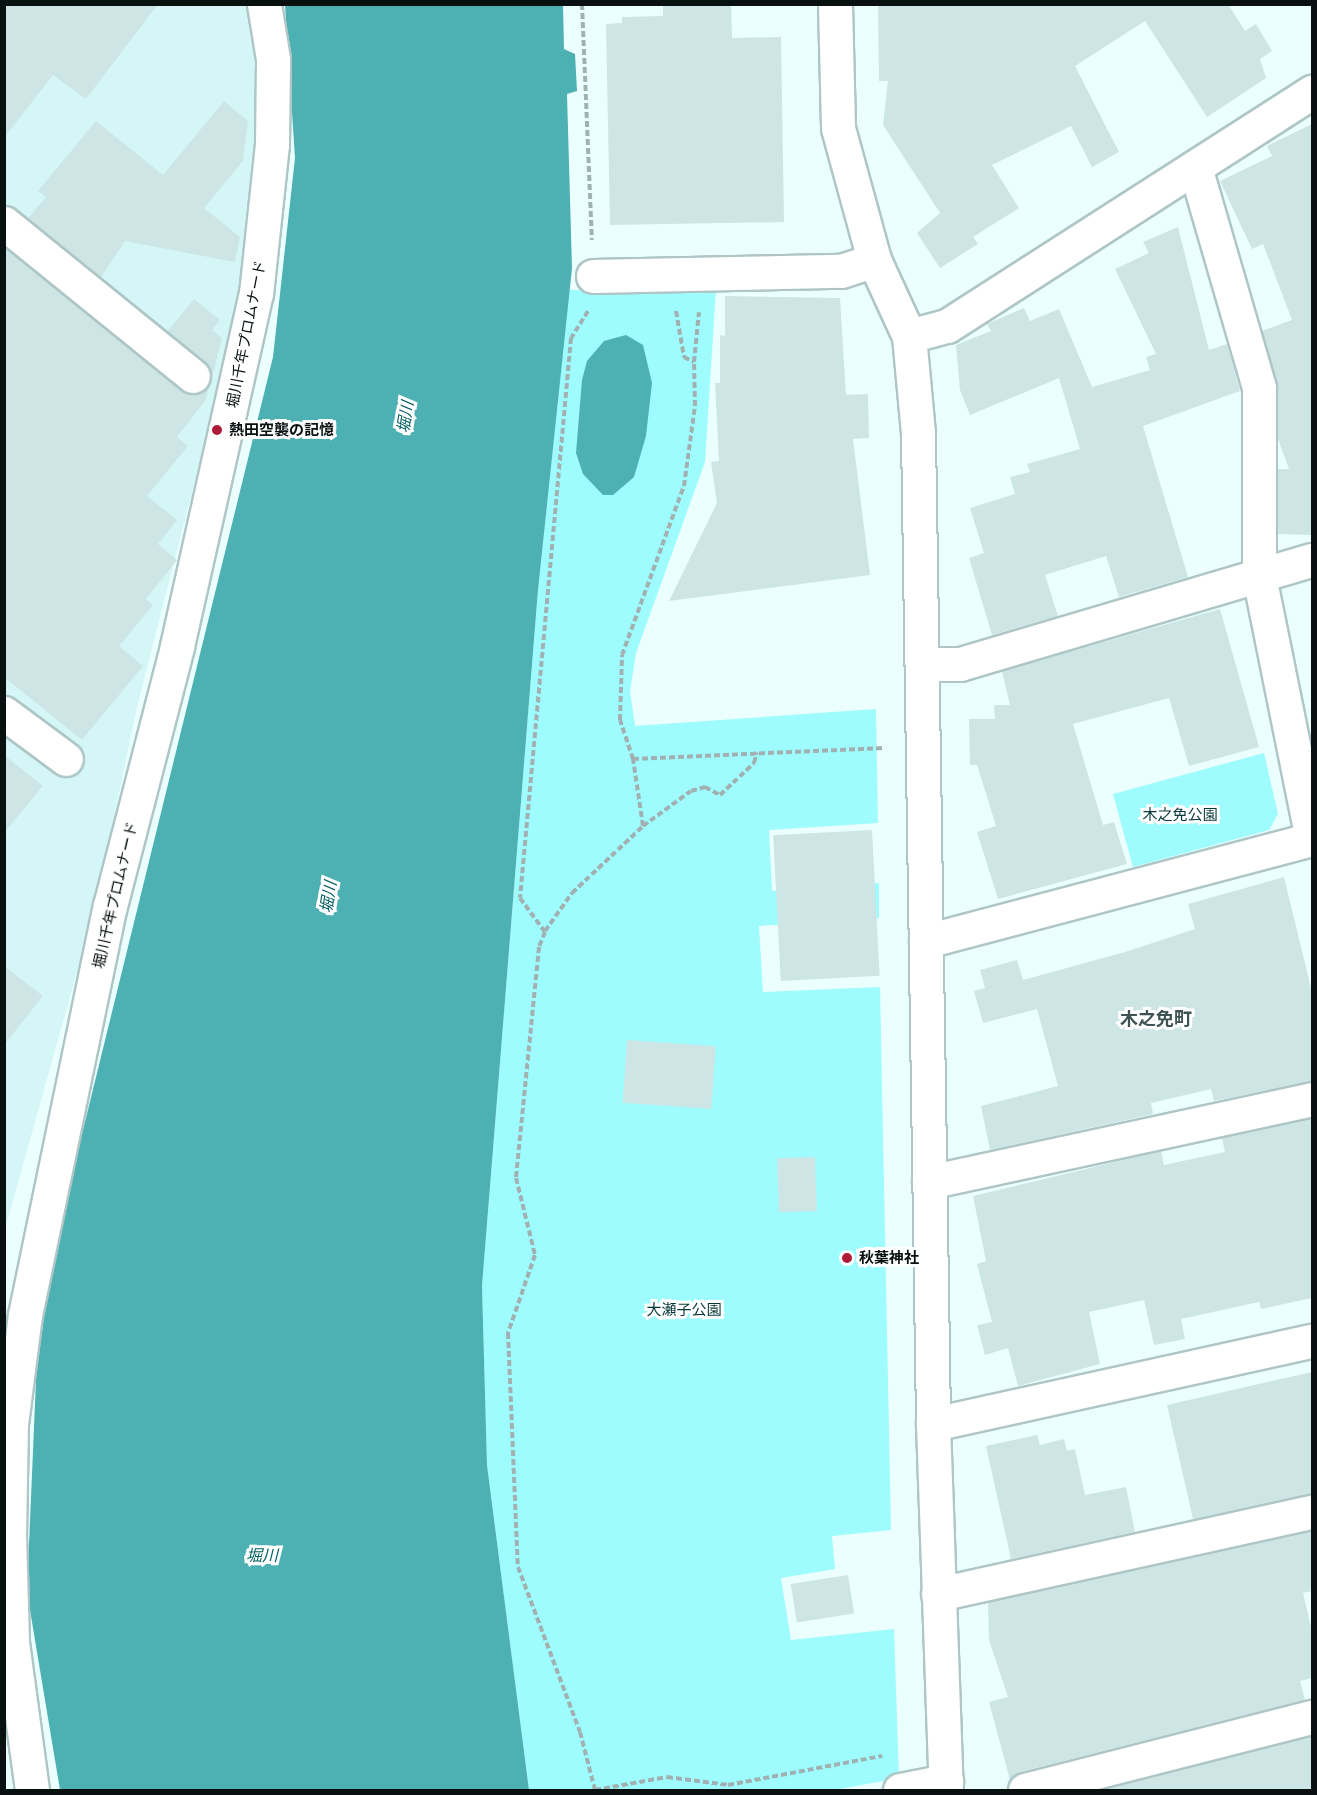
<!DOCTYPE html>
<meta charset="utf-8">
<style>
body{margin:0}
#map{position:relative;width:1317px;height:1795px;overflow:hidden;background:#ebffff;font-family:"Open Sans","Noto Sans JP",sans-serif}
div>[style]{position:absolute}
.built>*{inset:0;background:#d5f6f7}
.green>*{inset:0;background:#9efcfe}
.water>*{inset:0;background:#4db0b3}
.building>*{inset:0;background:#cde5e5;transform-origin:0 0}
.path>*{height:4px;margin-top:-2px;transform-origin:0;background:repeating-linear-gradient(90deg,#a1b1b1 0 6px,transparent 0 9px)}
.roads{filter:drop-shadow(2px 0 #afc6c6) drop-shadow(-2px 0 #afc6c6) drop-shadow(0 2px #afc6c6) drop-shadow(0 -2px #afc6c6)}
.minor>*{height:33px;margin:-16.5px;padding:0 16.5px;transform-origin:16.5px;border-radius:16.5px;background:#fff}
.dots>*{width:16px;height:16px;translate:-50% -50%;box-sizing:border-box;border:3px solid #fff;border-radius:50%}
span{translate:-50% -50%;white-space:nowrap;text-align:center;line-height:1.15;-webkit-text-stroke:6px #fff;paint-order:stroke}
.street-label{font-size:15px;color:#081010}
.poi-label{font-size:15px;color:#081010;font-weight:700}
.left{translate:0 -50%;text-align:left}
.park-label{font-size:15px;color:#073839}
.water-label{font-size:16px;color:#015d5e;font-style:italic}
.quarter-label{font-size:18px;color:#3f5354;font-weight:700}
.frame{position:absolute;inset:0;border:6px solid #081010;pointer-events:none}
</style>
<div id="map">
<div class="built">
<i style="clip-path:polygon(5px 5px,253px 5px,261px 68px,260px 150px,241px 301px,138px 703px,94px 911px,5px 1229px)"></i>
</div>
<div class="green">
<i style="clip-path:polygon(716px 289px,705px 462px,636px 653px,630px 691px,635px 726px,876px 709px,878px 823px,769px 830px,772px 891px,879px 883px,879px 918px,759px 926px,763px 992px,880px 987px,891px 1530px,832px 1536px,835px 1569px,781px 1578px,791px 1640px,894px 1629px,899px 1778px,835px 1790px,529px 1790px,487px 1465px,482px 1286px,538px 590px,569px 290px)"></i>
<i style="clip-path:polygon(1264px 753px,1278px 814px,1269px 830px,1133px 867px,1113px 794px)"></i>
</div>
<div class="water">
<i style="clip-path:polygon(285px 5px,563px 5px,564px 49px,575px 54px,577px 91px,567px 94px,572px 268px,538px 590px,482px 1286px,487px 1465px,529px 1790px,60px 1790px,27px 1592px,39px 1309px,273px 357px,295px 158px)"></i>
<i style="clip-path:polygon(626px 335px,643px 345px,652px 383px,646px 436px,634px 477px,613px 495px,603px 495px,583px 474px,576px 453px,582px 380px,587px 361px,604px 341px)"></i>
</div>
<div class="building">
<i style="clip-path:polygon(4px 4px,158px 4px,86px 99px,53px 75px,4px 138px)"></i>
<i style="clip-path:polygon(663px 4px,731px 4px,732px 38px,781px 37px,784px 222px,610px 225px,606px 24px,622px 23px,622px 17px,663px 16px)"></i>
<i style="clip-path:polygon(878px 4px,1228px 4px,1245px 31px,1256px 24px,1272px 51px,1260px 59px,1266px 78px,1207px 117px,1145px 21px,1075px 66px,1119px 152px,1092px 167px,1071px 126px,992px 165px,1019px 208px,973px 237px,978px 244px,940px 268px,917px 233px,940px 213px,883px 125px,888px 81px,879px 81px)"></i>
<i style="clip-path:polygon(224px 101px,248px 121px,243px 161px,204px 208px,240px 237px,235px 262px,125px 241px,101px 277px,28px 218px,46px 197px,38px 191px,96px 121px,163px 175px)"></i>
<i style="clip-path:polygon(1312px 124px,1312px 535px,1278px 534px,1278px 469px,1289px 469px,1278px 439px,1277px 383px,1262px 331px,1292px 320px,1263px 244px,1252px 249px,1220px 181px,1272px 156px,1267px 146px)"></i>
<i style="clip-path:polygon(1178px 227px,1209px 350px,1227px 344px,1240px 391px,1143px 426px,1188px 577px,1119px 597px,1106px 556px,1045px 575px,1058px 616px,992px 635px,969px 558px,984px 553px,970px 508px,1015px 494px,1010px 477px,1030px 472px,1027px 464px,1080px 449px,1059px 378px,970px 415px,960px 390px,956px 345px,991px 331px,987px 324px,1024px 308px,1030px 321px,1059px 309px,1092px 387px,1150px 370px,1146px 357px,1156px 354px,1115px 269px,1149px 253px,1143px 242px)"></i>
<i style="clip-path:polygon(4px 248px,181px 391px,199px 394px,211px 380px,205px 401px,177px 437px,188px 446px,147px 496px,177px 520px,158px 544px,177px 560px,146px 599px,153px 605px,119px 646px,143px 666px,82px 740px,4px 677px)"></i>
<i style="clip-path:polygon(725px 296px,840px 298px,846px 395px,868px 394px,869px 438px,853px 439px,870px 575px,669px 601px,717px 503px,711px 462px,719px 461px,715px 383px,720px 383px,720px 335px,725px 336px)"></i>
<i style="clip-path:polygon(194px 299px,220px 320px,212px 330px,222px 338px,212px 378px,205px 361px,168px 331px)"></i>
<i style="clip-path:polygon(1220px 609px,1259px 747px,1189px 766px,1169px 698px,1073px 724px,1103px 825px,1114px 822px,1127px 864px,998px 899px,977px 832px,996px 826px,977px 765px,970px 765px,969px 719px,995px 719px,994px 705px,1010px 705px,1002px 671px)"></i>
<i style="clip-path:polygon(4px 755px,43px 786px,4px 833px)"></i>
<i style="left:872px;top:830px;width:146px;height:99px;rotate:87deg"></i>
<i style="clip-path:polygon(1284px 877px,1312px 992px,1312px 1081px,1214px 1101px,1211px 1089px,1151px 1103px,1153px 1114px,990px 1150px,981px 1106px,1058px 1086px,1037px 1009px,983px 1023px,974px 991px,985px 988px,980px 970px,1017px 960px,1023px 980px,1125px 952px,1195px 929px,1188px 904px)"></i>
<i style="clip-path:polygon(4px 966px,43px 996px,4px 1045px)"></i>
<i style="left:627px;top:1040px;width:89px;height:63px;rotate:4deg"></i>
<i style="clip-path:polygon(1312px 1118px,1312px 1298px,1261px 1309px,1259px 1302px,1181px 1319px,1185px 1339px,1154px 1345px,1144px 1300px,1089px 1312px,1100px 1364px,1018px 1386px,1008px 1348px,985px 1355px,977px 1325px,992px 1322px,977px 1264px,986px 1261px,973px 1196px,1161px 1151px,1164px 1165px,1225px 1152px,1222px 1138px)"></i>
<i style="left:815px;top:1157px;width:54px;height:38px;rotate:88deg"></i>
<i style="clip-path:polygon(1312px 1372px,1312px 1494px,1193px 1519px,1167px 1405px)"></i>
<i style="clip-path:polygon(1037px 1435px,1040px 1445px,1064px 1439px,1067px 1451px,1075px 1449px,1085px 1495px,1126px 1487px,1135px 1532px,1011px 1559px,986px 1446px)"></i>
<i style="clip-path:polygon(1312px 1531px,1312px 1591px,1303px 1593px,1312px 1631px,1312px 1678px,1300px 1681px,1305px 1700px,1020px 1772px,1010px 1780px,989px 1702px,1008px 1697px,989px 1640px,988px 1602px)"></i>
<i style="left:848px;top:1575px;width:39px;height:58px;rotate:81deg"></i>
<i style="clip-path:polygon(1312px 1736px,1312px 1791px,1099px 1791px)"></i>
</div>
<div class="path">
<i style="left:582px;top:4px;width:236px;rotate:87.6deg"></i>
<i style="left:588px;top:311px;width:32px;rotate:122deg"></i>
<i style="left:571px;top:338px;width:562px;rotate:95.2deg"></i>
<i style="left:520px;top:898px;width:42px;rotate:53.7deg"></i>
<i style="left:545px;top:932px;width:16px;rotate:112deg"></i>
<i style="left:539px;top:947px;width:232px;rotate:95.7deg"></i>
<i style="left:516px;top:1178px;width:79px;rotate:76.1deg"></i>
<i style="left:535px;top:1255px;width:83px;rotate:109.1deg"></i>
<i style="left:508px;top:1333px;width:234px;rotate:87.6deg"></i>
<i style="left:518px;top:1567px;width:176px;rotate:69.4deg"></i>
<i style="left:580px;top:1732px;width:60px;rotate:75.5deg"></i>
<i style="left:595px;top:1790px;width:73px;rotate:-10.2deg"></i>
<i style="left:667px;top:1777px;width:62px;rotate:7.5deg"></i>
<i style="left:728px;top:1785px;width:157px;rotate:-10.7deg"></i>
<i style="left:676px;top:311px;width:47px;rotate:80.1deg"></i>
<i style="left:684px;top:357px;width:11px;rotate:27deg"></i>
<i style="left:694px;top:362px;width:50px;rotate:-84.3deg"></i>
<i style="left:633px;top:759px;width:252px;rotate:-2.5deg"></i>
<i style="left:643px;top:826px;width:59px;rotate:-36.1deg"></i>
<i style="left:691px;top:791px;width:15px;rotate:-16deg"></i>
<i style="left:705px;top:787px;width:17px;rotate:28deg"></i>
<i style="left:720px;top:795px;width:47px;rotate:-43.3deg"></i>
<i style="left:754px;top:763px;width:11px;rotate:-75deg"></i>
<i style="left:545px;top:931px;width:47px;rotate:-54.6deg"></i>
<i style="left:572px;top:893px;width:98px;rotate:-43.3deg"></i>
<i style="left:643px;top:826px;width:68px;rotate:-98.5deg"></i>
<i style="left:633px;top:759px;width:41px;rotate:-108.4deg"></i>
<i style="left:620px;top:720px;width:65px;rotate:-88.2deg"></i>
<i style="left:622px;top:655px;width:180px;rotate:-69.9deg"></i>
<i style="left:684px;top:486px;width:81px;rotate:-82.2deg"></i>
<i style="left:695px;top:406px;width:44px;rotate:-91.3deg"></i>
</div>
<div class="roads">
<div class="minor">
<i style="left:835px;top:4px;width:124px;rotate:88.6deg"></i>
<i style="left:838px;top:128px;width:137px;rotate:74.7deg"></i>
<i style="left:874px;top:260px;width:84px;rotate:65.3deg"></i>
<i style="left:909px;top:336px;width:97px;rotate:84.7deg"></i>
<i style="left:918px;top:433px;width:991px;rotate:89.13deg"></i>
<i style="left:933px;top:1424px;width:366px;rotate:88deg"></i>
<i style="left:1195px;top:167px;width:230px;rotate:73.8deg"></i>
<i style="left:1259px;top:388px;width:188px;rotate:90deg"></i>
<i style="left:1259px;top:576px;width:267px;rotate:78.6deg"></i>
<i style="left:4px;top:223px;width:243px;rotate:39deg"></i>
<i style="left:593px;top:276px;width:248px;rotate:-1.2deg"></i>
<i style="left:841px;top:271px;width:35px;rotate:-18deg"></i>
<i style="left:909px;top:336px;width:39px;rotate:-15deg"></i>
<i style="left:947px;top:326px;width:434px;rotate:-32.7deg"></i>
<i style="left:922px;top:664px;width:38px"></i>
<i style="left:960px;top:664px;width:367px;rotate:-16.5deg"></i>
<i style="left:4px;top:713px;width:77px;rotate:36.6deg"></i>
<i style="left:926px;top:941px;width:399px;rotate:-14.8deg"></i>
<i style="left:929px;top:1182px;width:392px;rotate:-12.2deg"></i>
<i style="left:933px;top:1424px;width:388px;rotate:-12.4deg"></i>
<i style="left:938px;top:1594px;width:383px;rotate:-12.4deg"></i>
<i style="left:32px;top:1790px;width:149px;rotate:-97.7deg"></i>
<i style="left:12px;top:1642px;width:106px;rotate:-91.6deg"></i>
<i style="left:9px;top:1536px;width:112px;rotate:-89deg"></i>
<i style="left:11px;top:1424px;width:110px;rotate:-82.7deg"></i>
<i style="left:25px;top:1315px;width:418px;rotate:-78.3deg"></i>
<i style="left:110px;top:906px;width:268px;rotate:-75.5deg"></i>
<i style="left:177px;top:646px;width:361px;rotate:-77.4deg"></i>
<i style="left:256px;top:294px;width:150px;rotate:-83.9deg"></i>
<i style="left:272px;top:145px;width:86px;rotate:-89.3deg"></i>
<i style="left:273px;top:59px;width:56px;rotate:-99.3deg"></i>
<i style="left:900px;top:1790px;width:47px;rotate:-11.1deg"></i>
<i style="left:1025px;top:1790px;width:296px;rotate:-14.3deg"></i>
</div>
</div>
<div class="dots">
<i style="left:217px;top:430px;background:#ae1a38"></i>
<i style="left:847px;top:1258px;background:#ae1a38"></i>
</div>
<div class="street-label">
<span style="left:246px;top:334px;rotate:-79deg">堀川千年プロムナード</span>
<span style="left:115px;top:895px;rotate:-77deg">堀川千年プロムナード</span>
</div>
<div class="poi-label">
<span class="left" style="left:229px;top:430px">熱田空襲の記憶</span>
<span class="left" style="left:859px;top:1258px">秋葉神社</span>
</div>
<div class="park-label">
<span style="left:1180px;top:815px">木之免公園</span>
<span style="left:684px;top:1310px">大瀬子公園</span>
</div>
<div class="water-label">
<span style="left:405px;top:417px;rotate:-81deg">堀川</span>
<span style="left:328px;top:897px;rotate:-81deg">堀川</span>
<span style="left:262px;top:1555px">堀川</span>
</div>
<div class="quarter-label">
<span style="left:1156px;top:1018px">木之免町</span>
</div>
<div class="frame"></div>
</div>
